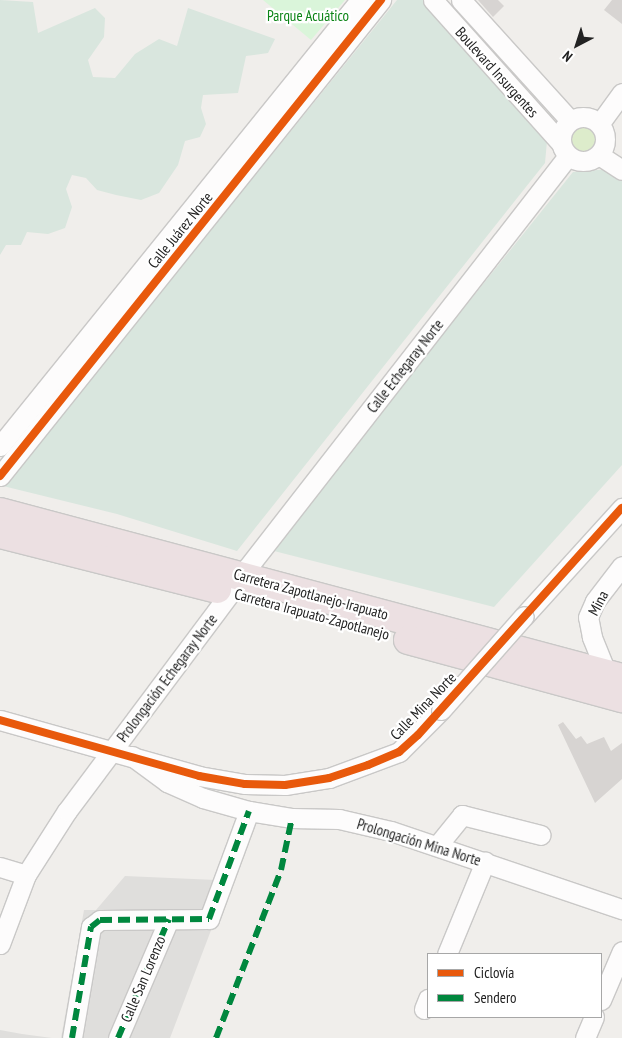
<!DOCTYPE html>
<meta charset="utf-8">
<style>
body{margin:0}
#map{position:relative;width:622px;height:1038px;overflow:hidden;background:#f0eeeb;font-family:"PT Sans Narrow",sans-serif}
div>[style]{position:absolute}
.residential>*{inset:0;background:#dfdedc}
.grass>*{inset:0;background:#ddeccb}
.round{border-radius:50%}
.wetland>*{inset:0;background:#d9e6de}
.park>*{inset:0;background:#daf5da}
.building>*{inset:0;background:#d7d4d2}
.roads{filter:drop-shadow(1px 0 #c9c8c7) drop-shadow(-1px 0 #c9c8c7) drop-shadow(0 1px #c9c8c7) drop-shadow(0 -1px #c9c8c7)}
.minor>*{height:19px;margin:-9.5px;padding:0 9.5px;transform-origin:9.5px;border-radius:9.5px;background:#fdfcfc}
.minor>.ring{margin:-9.5px;padding:0;box-sizing:content-box;background:none;border:19px solid #fdfcfc;border-radius:50%}
.highway>*{height:28px;margin:-14px;padding:0 14px;transform-origin:14px;border-radius:14px;background:#ece0e2}
.bridges{filter:drop-shadow(1px 0 #c9c8c7) drop-shadow(-1px 0 #c9c8c7) drop-shadow(0 1px #c9c8c7) drop-shadow(0 -1px #c9c8c7)}
.minor-bridge>*{height:19px;margin:-9.5px;padding:0 9.5px;transform-origin:9.5px;border-radius:9.5px;background:#fdfcfc}
.quiet>*{height:6px;margin-top:-3px;transform-origin:0;background:repeating-linear-gradient(90deg,#00873e 0 12px,transparent 0 18px)}
.cycleway>*{height:8px;margin:-4px;padding:0 4px;transform-origin:4px;border-radius:4px;background:#e8590c}
span{translate:-50% -50%;white-space:nowrap;text-align:center;line-height:1.15;-webkit-text-stroke:4.5px #fff;paint-order:stroke}
.park-label{font-size:15px;color:#0c8416}
.street-label{font-size:15px;color:#222}
.legend{position:absolute;left:427px;top:953px;width:175px;height:65px;box-sizing:border-box;background:#fff;border:1px solid #a7a7a7;margin:0;padding:6px 9px;list-style:none;font-size:15px;color:#222}
.legend li{display:flex;align-items:center;gap:10px;height:25px}
.legend b{width:25px;border:1px solid #a7a7a7}
.north{position:absolute;left:552px;top:20px;width:50px;height:50px;-webkit-text-stroke:4px #fff;paint-order:stroke;rotate:220deg;font-size:14px;font-weight:700;line-height:20px;text-align:center;color:#222}
.north::after{content:'';display:block;margin:auto;width:18px;height:22px;background:#222;clip-path:polygon(50% 0,100% 100%,50% 72%,0 100%)}
</style>
<div id="map">
<div class="residential">
<i style="clip-path:polygon(253px 820px,170px 1038px,61px 1038px,84px 910px,96px 910px,125px 876px,216px 880px)"></i>
<i style="clip-path:polygon(0 1030px,22px 1034px,52px 1038px,0 1038px)"></i>
</div>
<div class="grass">
<i class="round" style="left:565px;top:120px;width:36px;height:36px"></i>
</div>
<div class="wetland">
<i style="clip-path:polygon(0 0,33px 2px,38px 33px,95px 8px,105px 18px,104px 37px,88px 60px,93px 77px,115px 78px,135px 54px,159px 39px,177px 46px,188px 8px,275px 39px,268px 53px,246px 56px,238px 93px,203px 95px,201px 108px,206px 124px,200px 137px,185px 141px,178px 165px,159px 193px,141px 200px,116px 195px,97px 190px,86px 178px,72px 175px,66px 189px,72px 207px,65px 228px,48px 234px,27px 232px,21px 245px,6px 245px,0 255px)"></i>
<i style="clip-path:polygon(397px 0,424px 0,547px 141px,545px 163px,237px 551px,117px 514px,3px 486px)"></i>
<i style="clip-path:polygon(609px 169px,622px 174px,622px 465px,494px 607px,274px 551px,317px 491px,573px 172px)"></i>
</div>
<div class="park">
<i style="clip-path:polygon(263px 0,345px 0,311px 40px)"></i>
</div>
<div class="building">
<i style="clip-path:polygon(478px 0,498px 0,504px 6px,493px 17px)"></i>
<i style="clip-path:polygon(612px 0,622px 0,622px 24px,604px 10px)"></i>
<i style="clip-path:polygon(563px 722px,576px 739px,581px 736px,587px 744px,604px 737px,611px 751px,622px 743px,622px 779px,595px 803px,558px 725px)"></i>
</div>
<div class="roads">
<div class="minor">
<i style="left:433px;top:0;width:192px;rotate:48.2deg"></i>
<i style="left:461px;top:0;width:162px;rotate:47.8deg"></i>
<i class="ring" style="left:561px;top:117px;width:25px;height:25px"></i>
<i style="left:600px;top:123px;width:37px;rotate:-54deg"></i>
<i style="left:599px;top:155px;width:27px;rotate:33deg"></i>
<i style="left:0;top:446px;width:573px;rotate:-51.09deg"></i>
<i style="left:0;top:476px;width:610px;rotate:-51.33deg"></i>
<i style="left:241px;top:576px;width:532px;rotate:-52.1deg"></i>
<i style="left:524px;top:616px;width:146px;rotate:-47.8deg"></i>
<i style="left:606px;top:672px;width:38px;rotate:-112deg"></i>
<i style="left:592px;top:637px;width:20px;rotate:-101deg"></i>
<i style="left:588px;top:617px;width:17px;rotate:-66deg"></i>
<i style="left:595px;top:601px;width:44px;rotate:-52.4deg"></i>
<i style="left:0;top:720px;width:207px;rotate:15.7deg"></i>
<i style="left:199px;top:776px;width:47px;rotate:9.9deg"></i>
<i style="left:245px;top:784px;width:40px;rotate:1.4deg"></i>
<i style="left:285px;top:785px;width:45px;rotate:-9deg"></i>
<i style="left:329px;top:778px;width:75px;rotate:-20.4deg"></i>
<i style="left:399px;top:752px;width:59px;rotate:-45deg"></i>
<i style="left:132px;top:756px;width:44px;rotate:36.6deg"></i>
<i style="left:167px;top:782px;width:39px;rotate:24deg"></i>
<i style="left:203px;top:798px;width:48px;rotate:15.8deg"></i>
<i style="left:249px;top:811px;width:44px;rotate:9.2deg"></i>
<i style="left:292px;top:818px;width:47px;rotate:1.2deg"></i>
<i style="left:339px;top:819px;width:53px;rotate:13deg"></i>
<i style="left:391px;top:831px;width:244px;rotate:18.7deg"></i>
<i style="left:437px;top:846px;width:40px;rotate:-51deg"></i>
<i style="left:462px;top:815px;width:81px;rotate:14.2deg"></i>
<i style="left:0;top:867px;width:27px;rotate:17deg"></i>
<i style="left:0;top:944px;width:74px;rotate:-69.4deg"></i>
<i style="left:26px;top:875px;width:76px;rotate:-57.4deg"></i>
<i style="left:67px;top:811px;width:274px;rotate:-53.2deg"></i>
<i style="left:447px;top:954px;width:100px;rotate:-67.6deg"></i>
<i style="left:601px;top:1000px;width:53px;rotate:-66.8deg"></i>
<i style="left:424px;top:1009px;width:11px;rotate:-68deg"></i>
<i style="left:72px;top:1038px;width:113px;rotate:-80.3deg"></i>
<i style="left:91px;top:927px;width:11px;rotate:-38deg"></i>
<i style="left:100px;top:920px;width:109px;rotate:-0.5deg"></i>
<i style="left:209px;top:919px;width:115px;rotate:-69.7deg"></i>
<i style="left:118px;top:1038px;width:129px;rotate:-66.8deg"></i>
<i style="left:585px;top:1038px;width:23px;rotate:-67deg"></i>
</div>
<div class="highway">
<i style="left:0;top:512px;width:644px;rotate:14.94deg"></i>
<i style="left:0;top:534px;width:224px;rotate:14.2deg"></i>
<i style="left:408px;top:640px;width:222px;rotate:15.2deg"></i>
</div>
</div>
<div class="bridges">
<div class="minor-bridge">
<i style="left:441px;top:710px;width:125px;rotate:-48.6deg"></i>
</div>
</div>
<div class="quiet">
<i style="left:72px;top:1038px;width:113px;rotate:-80.3deg"></i>
<i style="left:91px;top:927px;width:11px;rotate:-38deg"></i>
<i style="left:100px;top:920px;width:109px;rotate:-0.5deg"></i>
<i style="left:209px;top:919px;width:115px;rotate:-69.7deg"></i>
<i style="left:118px;top:1038px;width:129px;rotate:-66.8deg"></i>
<i style="left:216px;top:1038px;width:180px;rotate:-68.8deg"></i>
<i style="left:281px;top:870px;width:53px;rotate:-78.1deg"></i>
</div>
<div class="cycleway">
<i style="left:0;top:476px;width:610px;rotate:-51.33deg"></i>
<i style="left:0;top:720px;width:207px;rotate:15.7deg"></i>
<i style="left:199px;top:776px;width:47px;rotate:9.9deg"></i>
<i style="left:245px;top:784px;width:40px;rotate:1.4deg"></i>
<i style="left:285px;top:785px;width:45px;rotate:-9deg"></i>
<i style="left:329px;top:778px;width:41px;rotate:-18.4deg"></i>
<i style="left:368px;top:765px;width:34px;rotate:-23deg"></i>
<i style="left:399px;top:752px;width:25px;rotate:-42deg"></i>
<i style="left:418px;top:735px;width:305px;rotate:-48.1deg"></i>
</div>
<div class="park-label">
<span style="left:308px;top:16px">Parque Acuático</span>
</div>
<div class="street-label">
<span style="left:497px;top:72px;rotate:48deg">Boulevard Insurgentes</span>
<span style="left:180px;top:230px;rotate:-51deg">Calle Juárez Norte</span>
<span style="left:405px;top:366px;rotate:-52deg">Calle Echegaray Norte</span>
<span style="left:311px;top:594px;rotate:15deg">Carretera Zapotlanejo-Irapuato</span>
<span style="left:598px;top:603px;rotate:-62deg">Mina</span>
<span style="left:312px;top:614px;rotate:15deg">Carretera Irapuato-Zapotlanejo</span>
<span style="left:167px;top:678px;rotate:-53deg">Prolongación Echegaray Norte</span>
<span style="left:423px;top:706px;rotate:-46deg">Calle Mina Norte</span>
<span style="left:419px;top:842px;rotate:17deg">Prolongación Mina Norte</span>
<span style="left:143px;top:979px;rotate:-67deg">Calle San Lorenzo</span>
</div>
<ul class="legend">
<li><b style="height:6px;background:#e8590c"></b>Ciclovía</li>
<li><b style="height:6px;background:#00873e"></b>Sendero</li>
</ul>
<div class="north">N</div>
</div>
